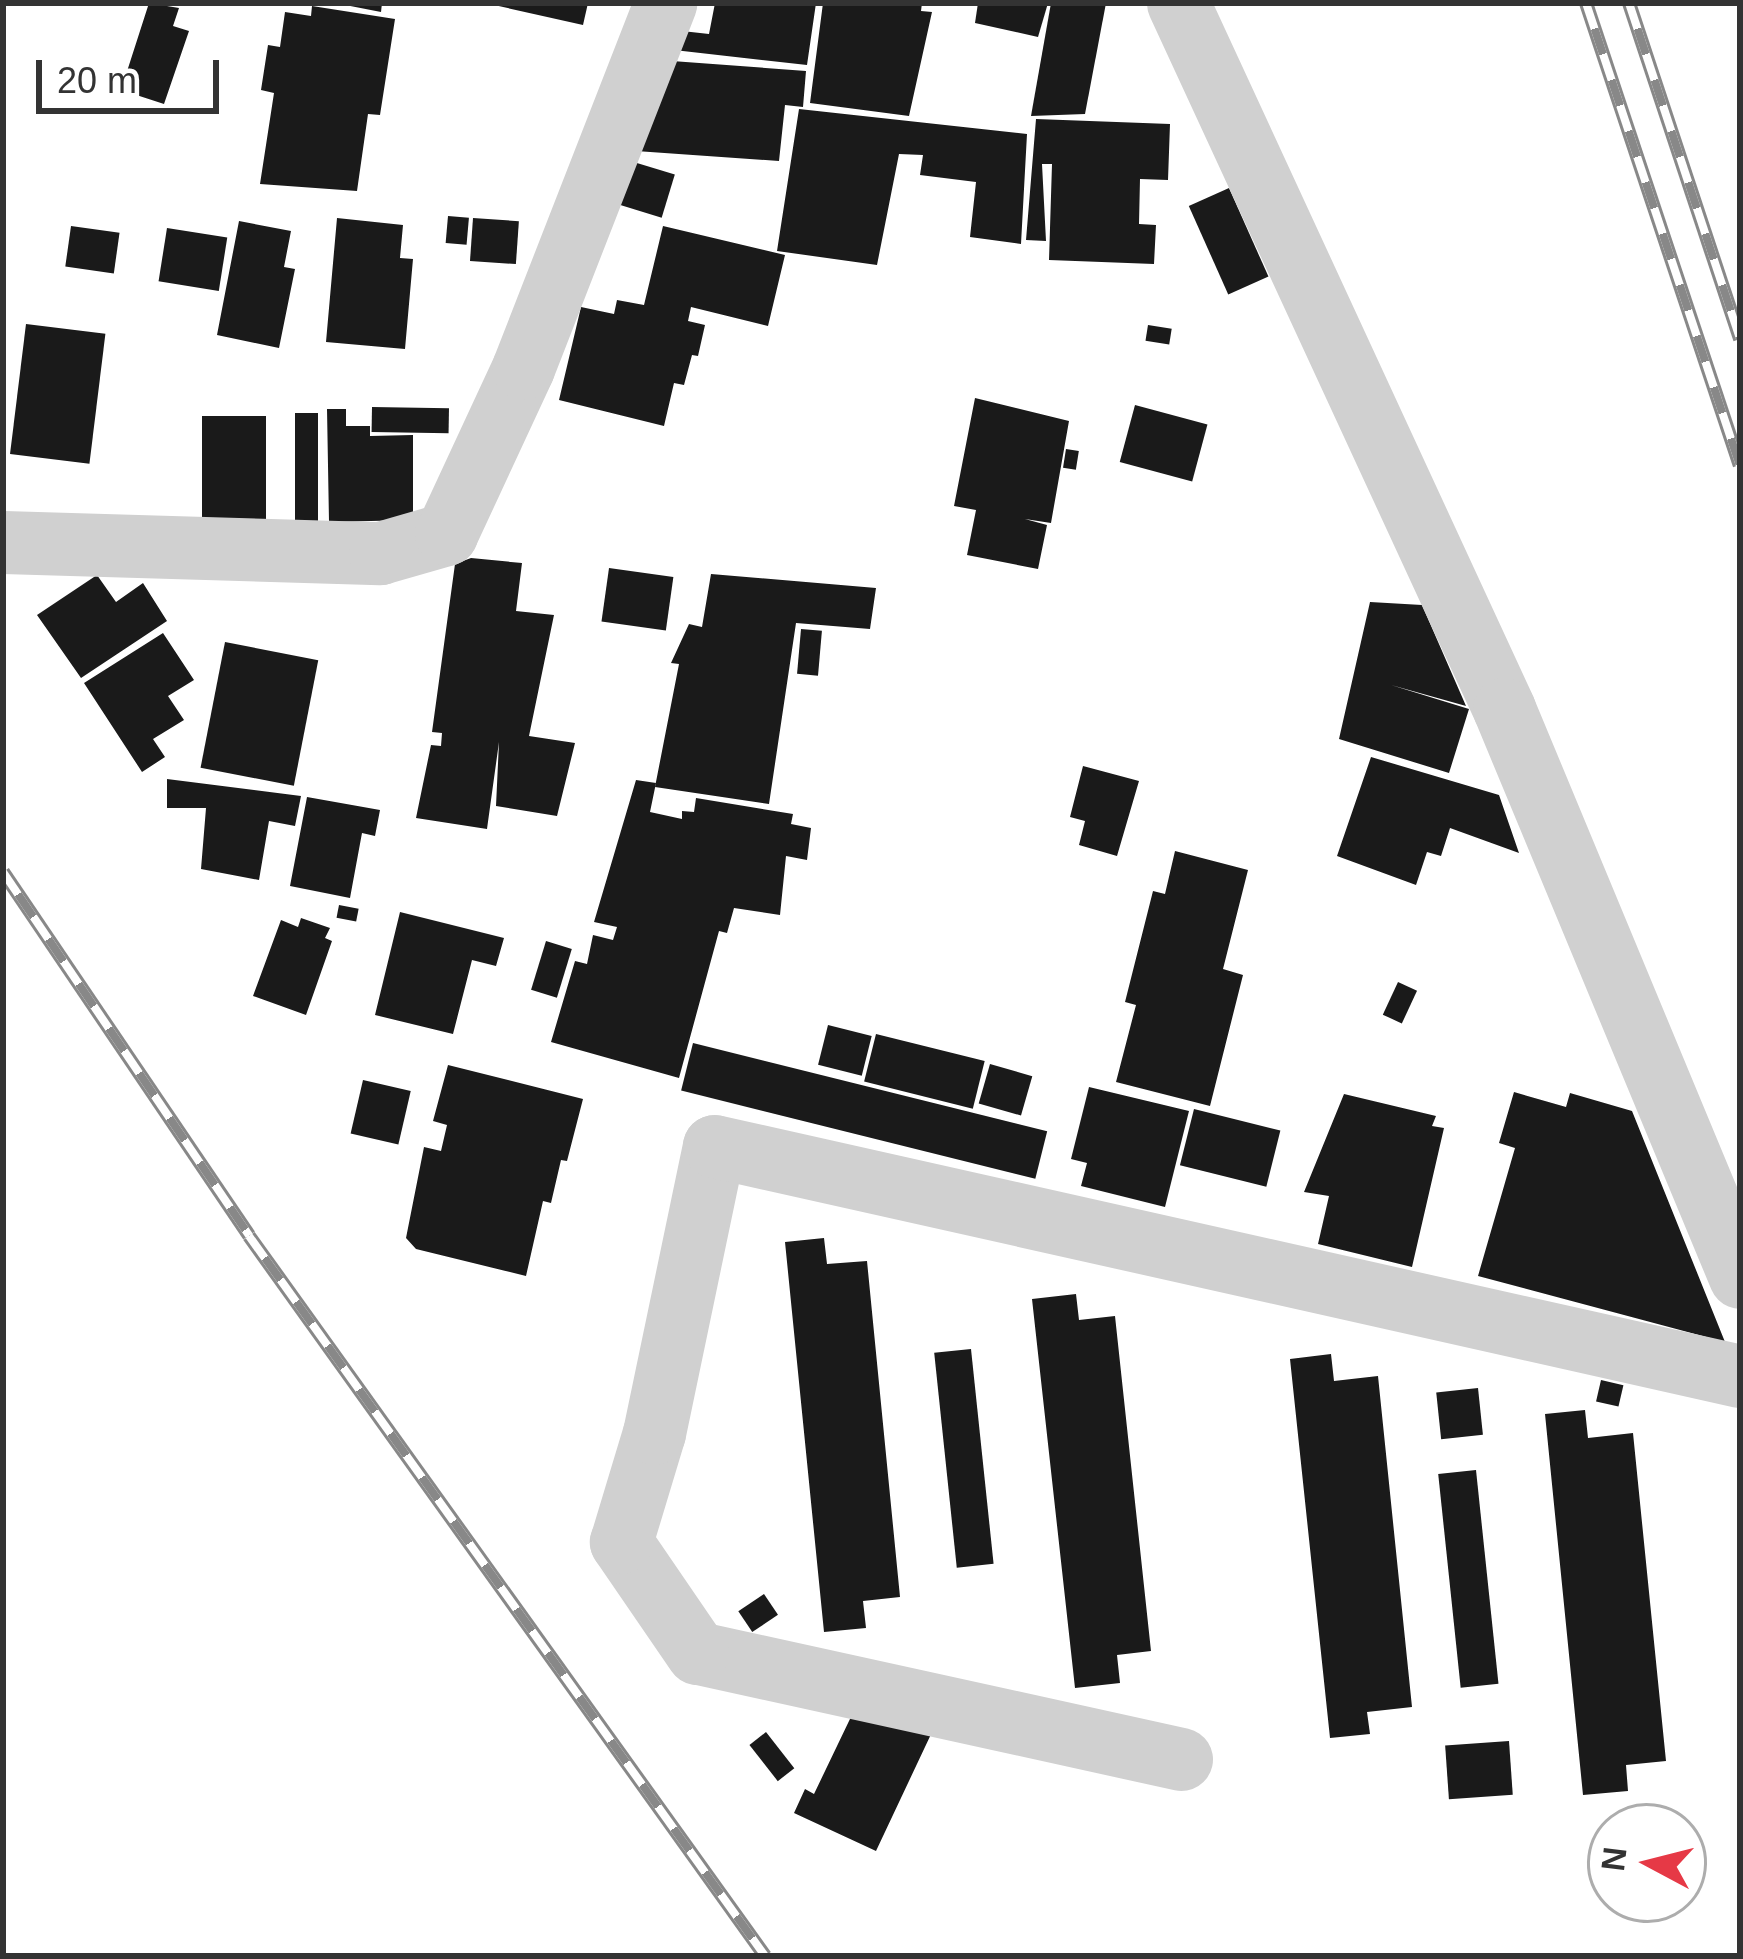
<!DOCTYPE html>
<style>
body{margin:0}
#map{position:relative;width:1743px;height:1959px;overflow:hidden;background:#fff;font-family:Helvetica,sans-serif}
div>[style]{position:absolute}
.building>*{inset:0;background:#1a1a1a;transform-origin:0 0}
.street>*{height:63px;margin:-31.5px;padding:0 31.5px;transform-origin:31.5px;border-radius:31.5px;background:#d0d0d0}
.rail>*{height:14px;margin-top:-7px;transform-origin:0;background:repeating-linear-gradient(90deg,#fff 0 27px,#888 0 54px);box-sizing:border-box;border-block:3px solid #888}
span{translate:-50% -50%;white-space:nowrap;text-align:center;line-height:1.15;-webkit-text-stroke:12px #fff;paint-order:stroke}
.frame{position:absolute;inset:0;border:6px solid #333;pointer-events:none}
.north{position:absolute;left:1587px;top:1803px;width:120px;height:120px;box-sizing:border-box;background:#fff;border:3px solid #adadad;border-radius:50%;rotate:277deg;font-size:33px;font-weight:700;line-height:48px;text-align:center;color:#333}
.north::after{content:'';display:block;margin:auto;width:42px;height:54px;background:#e63946;clip-path:polygon(50% 0,100% 100%,50% 72%,0 100%)}
.scale{position:absolute;left:36px;top:60px;width:183px;height:54px;box-sizing:border-box;border:6px solid #333;border-top:0;padding-left:15px;font-size:36px;line-height:42px;white-space:nowrap;color:#333;-webkit-text-stroke:9px #fff;paint-order:stroke}
</style>
<div id="map">
<div class="building">
<i style="clip-path:polygon(149px 3px,179px 8px,173px 26px,189px 31px,164px 104px,121px 90px)"></i>
<i style="clip-path:polygon(335px 3px,382px 3px,381px 12px)"></i>
<i style="clip-path:polygon(485px 3px,588px 3px,583px 25px)"></i>
<i style="clip-path:polygon(715px 3px,816px 3px,807px 65px,674px 50px,682px 31px,709px 34px)"></i>
<i style="clip-path:polygon(823px 3px,922px 3px,921px 11px,932px 12px,909px 116px,810px 103px)"></i>
<i style="clip-path:polygon(978px 3px,1048px 3px,1038px 37px,975px 23px)"></i>
<i style="clip-path:polygon(1051px 3px,1106px 3px,1085px 114px,1031px 116px)"></i>
<i style="clip-path:polygon(312px 6px,395px 19px,380px 115px,368px 114px,357px 191px,260px 184px,274px 93px,261px 90px,268px 45px,280px 47px,285px 12px,311px 16px)"></i>
<i style="clip-path:polygon(672px 61px,806px 71px,803px 107px,785px 105px,779px 161px,636px 151px)"></i>
<i style="clip-path:polygon(799px 109px,1027px 134px,1021px 244px,970px 237px,976px 182px,920px 175px,923px 155px,899px 154px,877px 265px,777px 251px)"></i>
<i style="clip-path:polygon(1036px 119px,1170px 124px,1168px 180px,1140px 179px,1139px 224px,1156px 225px,1154px 264px,1049px 260px,1052px 164px,1042px 164px,1046px 241px,1026px 240px)"></i>
<i style="left:627px;top:160px;width:50px;height:45px;rotate:17deg"></i>
<i style="left:1229px;top:188px;width:97px;height:44px;rotate:66deg"></i>
<i style="left:448px;top:216px;width:21px;height:27px;rotate:5deg"></i>
<i style="clip-path:polygon(337px 218px,403px 225px,400px 258px,413px 259px,405px 349px,326px 342px)"></i>
<i style="left:473px;top:218px;width:46px;height:43px;rotate:4deg"></i>
<i style="clip-path:polygon(239px 221px,291px 231px,284px 267px,295px 269px,279px 348px,217px 335px)"></i>
<i style="left:71px;top:226px;width:49px;height:41px;rotate:8deg"></i>
<i style="clip-path:polygon(663px 226px,785px 255px,768px 326px,691px 307px,688px 321px,705px 325px,698px 356px,692px 355px,684px 385px,674px 383px,664px 426px,559px 400px,581px 307px,614px 314px,617px 300px,644px 305px)"></i>
<i style="left:167px;top:228px;width:61px;height:54px;rotate:9deg"></i>
<i style="left:26px;top:324px;width:80px;height:131px;rotate:7deg"></i>
<i style="left:1148px;top:325px;width:24px;height:16px;rotate:9deg"></i>
<i style="clip-path:polygon(975px 398px,1069px 421px,1051px 523px,1025px 519px,1047px 525px,1038px 569px,967px 555px,976px 510px,954px 506px)"></i>
<i style="left:1135px;top:405px;width:75px;height:59px;rotate:15deg"></i>
<i style="left:372px;top:407px;width:77px;height:25px;rotate:1deg"></i>
<i style="clip-path:polygon(327px 409px,346px 409px,346px 426px,370px 426px,370px 436px,413px 435px,413px 520px,329px 522px)"></i>
<i style="left:295px;top:413px;width:23px;height:108px"></i>
<i style="left:202px;top:416px;width:64px;height:103px"></i>
<i style="left:1066px;top:449px;width:13px;height:19px;rotate:9deg"></i>
<i style="clip-path:polygon(471px 558px,522px 563px,516px 611px,554px 615px,529px 736px,575px 743px,557px 816px,496px 806px,499px 742px,487px 829px,416px 818px,431px 745px,441px 746px,442px 733px,432px 732px,455px 564px)"></i>
<i style="left:609px;top:568px;width:65px;height:54px;rotate:8deg"></i>
<i style="clip-path:polygon(711px 574px,876px 588px,870px 629px,796px 623px,769px 804px,655px 787px,679px 664px,671px 663px,689px 624px,702px 627px)"></i>
<i style="clip-path:polygon(97px 575px,116px 602px,143px 583px,167px 621px,81px 678px,37px 615px)"></i>
<i style="clip-path:polygon(1370px 602px,1422px 605px,1466px 706px,1391px 685px,1469px 709px,1449px 773px,1339px 739px)"></i>
<i style="left:801px;top:629px;width:21px;height:45px;rotate:5deg"></i>
<i style="clip-path:polygon(163px 633px,194px 680px,168px 696px,184px 720px,153px 739px,165px 757px,142px 772px,84px 683px)"></i>
<i style="left:225px;top:642px;width:95px;height:128px;rotate:11deg"></i>
<i style="clip-path:polygon(1371px 757px,1499px 795px,1519px 853px,1450px 828px,1441px 856px,1427px 852px,1416px 885px,1337px 856px)"></i>
<i style="clip-path:polygon(1083px 766px,1139px 781px,1117px 856px,1079px 845px,1085px 821px,1070px 817px)"></i>
<i style="clip-path:polygon(167px 779px,301px 796px,295px 826px,269px 821px,259px 880px,201px 869px,206px 808px,167px 808px)"></i>
<i style="clip-path:polygon(636px 780px,656px 783px,650px 812px,682px 819px,682px 811px,694px 812px,696px 798px,793px 814px,791px 824px,811px 828px,807px 860px,786px 856px,780px 915px,734px 908px,727px 933px,719px 931px,679px 1078px,551px 1042px,575px 961px,587px 964px,593px 935px,613px 940px,617px 927px,594px 922px)"></i>
<i style="clip-path:polygon(307px 797px,380px 810px,375px 836px,362px 833px,350px 898px,290px 886px)"></i>
<i style="clip-path:polygon(1175px 851px,1248px 870px,1223px 969px,1243px 975px,1210px 1106px,1116px 1082px,1136px 1005px,1125px 1002px,1153px 891px,1165px 894px)"></i>
<i style="left:339px;top:905px;width:20px;height:13px;rotate:11deg"></i>
<i style="clip-path:polygon(400px 912px,504px 938px,496px 966px,472px 960px,453px 1034px,375px 1015px)"></i>
<i style="clip-path:polygon(301px 918px,330px 928px,325px 938px,332px 941px,306px 1015px,253px 996px,281px 920px,298px 927px)"></i>
<i style="left:546px;top:941px;width:27px;height:51px;rotate:17deg"></i>
<i style="left:1398px;top:982px;width:21px;height:36px;rotate:25deg"></i>
<i style="left:828px;top:1025px;width:45px;height:41px;rotate:14deg"></i>
<i style="left:876px;top:1034px;width:112px;height:49px;rotate:14deg"></i>
<i style="left:693px;top:1043px;width:365px;height:49px;rotate:14deg"></i>
<i style="left:990px;top:1064px;width:44px;height:41px;rotate:16deg"></i>
<i style="clip-path:polygon(448px 1065px,583px 1099px,567px 1161px,561px 1160px,551px 1203px,543px 1201px,526px 1276px,416px 1249px,406px 1238px,424px 1147px,441px 1151px,447px 1125px,433px 1121px)"></i>
<i style="left:363px;top:1080px;width:49px;height:55px;rotate:13deg"></i>
<i style="clip-path:polygon(1089px 1087px,1189px 1111px,1165px 1207px,1081px 1186px,1087px 1163px,1071px 1159px)"></i>
<i style="clip-path:polygon(1514px 1092px,1566px 1107px,1570px 1093px,1632px 1111px,1725px 1342px,1478px 1276px,1515px 1148px,1499px 1143px)"></i>
<i style="clip-path:polygon(1344px 1094px,1436px 1116px,1432px 1126px,1444px 1128px,1412px 1267px,1318px 1244px,1329px 1196px,1304px 1192px)"></i>
<i style="left:1194px;top:1109px;width:89px;height:58px;rotate:14deg"></i>
<i style="clip-path:polygon(824px 1238px,827px 1264px,867px 1261px,900px 1597px,863px 1601px,866px 1628px,824px 1632px,785px 1242px)"></i>
<i style="clip-path:polygon(1076px 1294px,1079px 1320px,1115px 1316px,1151px 1651px,1117px 1655px,1120px 1683px,1075px 1688px,1032px 1299px)"></i>
<i style="left:971px;top:1349px;width:216px;height:37px;rotate:84deg"></i>
<i style="clip-path:polygon(1331px 1354px,1334px 1381px,1378px 1376px,1412px 1707px,1367px 1712px,1370px 1734px,1330px 1738px,1290px 1359px)"></i>
<i style="left:1601px;top:1380px;width:23px;height:22px;rotate:13deg"></i>
<i style="left:1478px;top:1388px;width:47px;height:42px;rotate:84deg"></i>
<i style="clip-path:polygon(1585px 1410px,1588px 1438px,1633px 1433px,1666px 1761px,1626px 1765px,1628px 1791px,1583px 1795px,1545px 1414px)"></i>
<i style="left:1476px;top:1470px;width:215px;height:38px;rotate:84deg"></i>
<i style="left:764px;top:1594px;width:25px;height:31px;rotate:56deg"></i>
<i style="clip-path:polygon(861px 1696px,933px 1730px,876px 1851px,794px 1813px,805px 1789px,814px 1794px)"></i>
<i style="left:766px;top:1732px;width:46px;height:21px;rotate:52deg"></i>
<i style="left:1509px;top:1741px;width:54px;height:64px;rotate:86deg"></i>
</div>
<div class="street">
<i style="left:1178px;top:3px;width:778px;rotate:65.21deg"></i>
<i style="left:1504px;top:709px;width:615px;rotate:67.44deg"></i>
<i style="left:3px;top:542px;width:377px;rotate:1.7deg"></i>
<i style="left:380px;top:553px;width:69px;rotate:-16.1deg"></i>
<i style="left:446px;top:534px;width:183px;rotate:-65.1deg"></i>
<i style="left:523px;top:368px;width:392px;rotate:-68.7deg"></i>
<i style="left:1181px;top:1759px;width:495px;rotate:-167.6deg"></i>
<i style="left:697px;top:1653px;width:135px;rotate:-124.4deg"></i>
<i style="left:621px;top:1542px;width:114px;rotate:-73.2deg"></i>
<i style="left:654px;top:1433px;width:293px;rotate:-78.2deg"></i>
<i style="left:714px;top:1146px;width:1051px;rotate:12.64deg"></i>
</div>
<div class="rail">
<i style="left:1586px;top:3px;width:487px;rotate:71.6deg"></i>
<i style="left:1629px;top:3px;width:354px;rotate:71.7deg"></i>
<i style="left:3px;top:872px;width:439px;rotate:55.9deg"></i>
<i style="left:249px;top:1236px;width:886px;rotate:54.37deg"></i>
</div>
<div class="frame"></div>
<div class="north">N</div>
<div class="scale">20 m</div>
</div>
